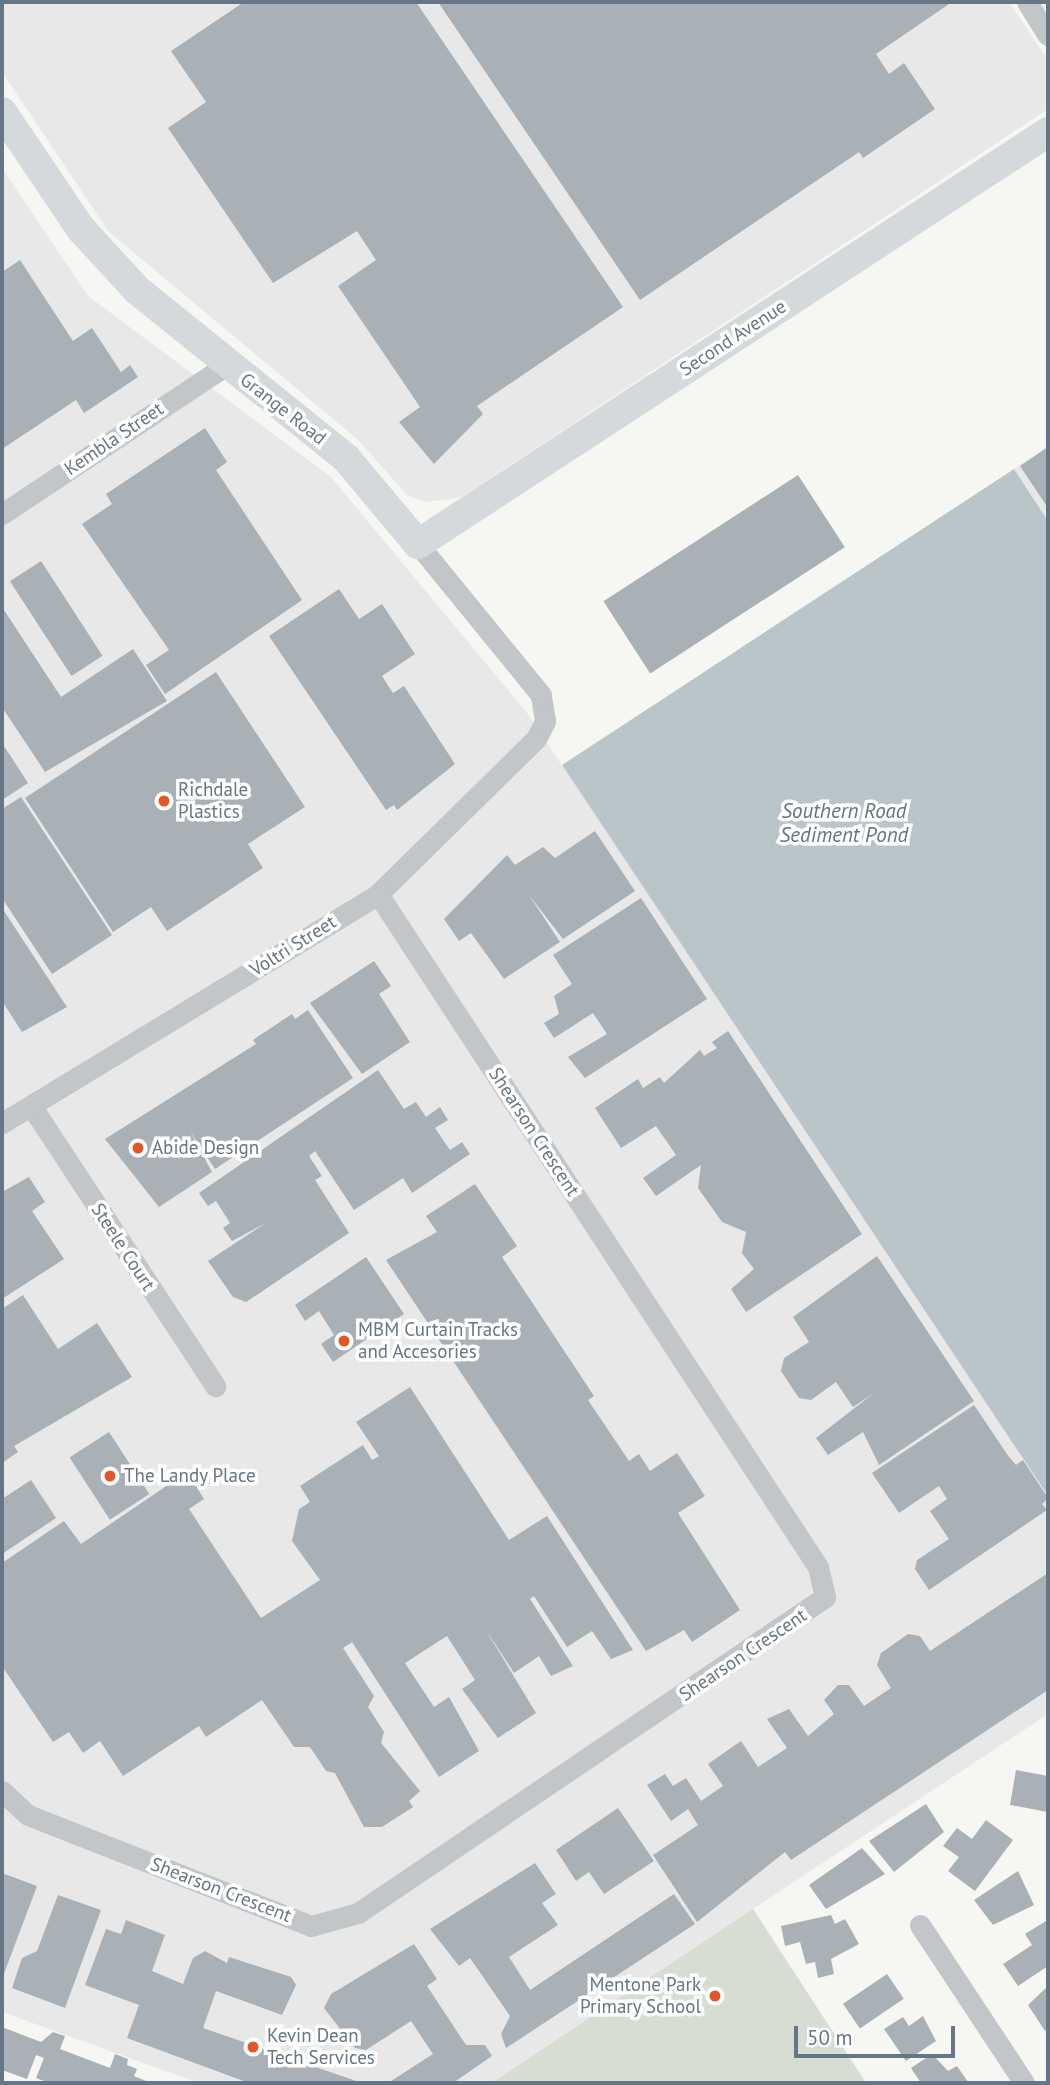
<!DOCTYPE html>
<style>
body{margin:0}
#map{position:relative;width:1050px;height:2085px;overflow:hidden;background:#f6f7f3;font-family:"PT Sans",sans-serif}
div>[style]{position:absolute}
.built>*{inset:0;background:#e7e8e7}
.green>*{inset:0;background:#d8ddd4}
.water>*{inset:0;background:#b9c5c9}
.building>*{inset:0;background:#a9b1b6;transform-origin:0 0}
.minor>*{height:21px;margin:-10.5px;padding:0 10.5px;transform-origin:10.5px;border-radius:10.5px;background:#c2c6c9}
.secondary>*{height:30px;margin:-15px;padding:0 15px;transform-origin:15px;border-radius:15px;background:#d4d9dc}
.dots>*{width:19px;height:19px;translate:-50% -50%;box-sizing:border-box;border:4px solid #fff;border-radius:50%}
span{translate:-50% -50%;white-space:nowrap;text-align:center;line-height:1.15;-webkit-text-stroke:7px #fff;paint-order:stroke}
.street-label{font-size:19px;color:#667684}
.poi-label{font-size:19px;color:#667684}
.left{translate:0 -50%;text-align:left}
.right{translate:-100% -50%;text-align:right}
.water-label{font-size:21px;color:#617780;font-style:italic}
.frame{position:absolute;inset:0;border:4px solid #667684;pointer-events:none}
.scale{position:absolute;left:794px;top:2026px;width:161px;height:32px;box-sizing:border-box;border:4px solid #667684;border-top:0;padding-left:9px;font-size:21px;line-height:24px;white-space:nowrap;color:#667684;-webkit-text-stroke:5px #fff;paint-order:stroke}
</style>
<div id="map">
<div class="built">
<i style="clip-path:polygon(2px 2px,1009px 2px,1048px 60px,1048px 109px,462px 497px,428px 502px,408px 496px,357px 439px,108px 231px,2px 72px)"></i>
<i style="clip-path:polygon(2px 168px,88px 296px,331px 477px,527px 713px,1048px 1496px,1048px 1714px,753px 1909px,866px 2083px,199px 2083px,2px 2012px)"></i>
<i style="clip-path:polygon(1048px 446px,1048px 521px,1014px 469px)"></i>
</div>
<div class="green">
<i style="clip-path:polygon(753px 1909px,866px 2083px,492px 2083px)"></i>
</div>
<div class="water">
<i style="clip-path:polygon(1014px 469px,1048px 521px,1048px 1496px,562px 765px)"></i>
</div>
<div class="building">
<i style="clip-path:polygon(244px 2px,416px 2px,623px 307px,477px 406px,483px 414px,434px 464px,399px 422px,420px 407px,338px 286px,376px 260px,357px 231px,273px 283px,168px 128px,206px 102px,171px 51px)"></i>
<i style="clip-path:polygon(438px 2px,952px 2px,876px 54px,889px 74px,904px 63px,935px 109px,863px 158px,859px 152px,640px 300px)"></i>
<i style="clip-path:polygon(20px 260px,73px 341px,92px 328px,121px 372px,130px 365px,138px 377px,84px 413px,76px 400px,2px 449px,2px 272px)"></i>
<i style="clip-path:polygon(205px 428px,227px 462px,216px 470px,302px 600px,165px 694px,146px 665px,169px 650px,82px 524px,112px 504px,106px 494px)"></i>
<i style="clip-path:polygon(1048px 447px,1048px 508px,1020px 466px)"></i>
<i style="left:798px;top:475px;width:86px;height:232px;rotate:57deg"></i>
<i style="left:41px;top:561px;width:113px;height:37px;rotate:57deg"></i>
<i style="clip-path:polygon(339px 589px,359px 619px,382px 604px,415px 654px,382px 676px,393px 693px,404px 686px,455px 764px,397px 810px,394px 805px,386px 810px,269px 636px)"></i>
<i style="clip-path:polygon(2px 607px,61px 697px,133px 649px,167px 701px,45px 772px,2px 707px)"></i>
<i style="clip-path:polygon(216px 672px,305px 807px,248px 844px,263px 868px,167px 931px,151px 907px,113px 932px,25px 798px)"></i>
<i style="clip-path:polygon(2px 743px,28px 783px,2px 800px)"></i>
<i style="clip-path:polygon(21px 797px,112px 935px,52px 974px,2px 898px,2px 809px)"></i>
<i style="clip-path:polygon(595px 831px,635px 891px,563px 939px,529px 895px,560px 942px,504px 979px,471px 933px,459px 941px,444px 919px,507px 855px,515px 865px,543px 847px,555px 858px)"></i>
<i style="clip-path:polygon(641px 898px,707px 999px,585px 1078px,568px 1057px,607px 1034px,593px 1013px,554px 1038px,544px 1023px,559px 1014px,554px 996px,572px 984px,553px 955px)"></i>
<i style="clip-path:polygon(2px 908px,67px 1007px,22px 1032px,2px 1001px)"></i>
<i style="clip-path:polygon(374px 961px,391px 986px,379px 994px,410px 1042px,362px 1074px,310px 1003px)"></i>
<i style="clip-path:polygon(308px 1010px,353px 1078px,215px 1169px,190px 1131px,212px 1172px,159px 1207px,105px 1139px,256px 1044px,253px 1040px,292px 1014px,295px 1019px)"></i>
<i style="clip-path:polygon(728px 1031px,862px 1234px,746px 1312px,731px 1289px,754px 1269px,742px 1253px,746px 1232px,722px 1222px,698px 1188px,701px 1165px,656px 1196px,643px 1178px,676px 1155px,656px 1126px,621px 1148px,595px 1108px,638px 1079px,643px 1088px,660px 1077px,664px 1083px,700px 1050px,704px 1056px,717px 1048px,712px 1042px)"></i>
<i style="clip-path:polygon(378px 1070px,404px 1109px,416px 1102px,426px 1117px,440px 1107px,448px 1120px,435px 1128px,450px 1150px,462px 1142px,470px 1154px,412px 1193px,403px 1178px,354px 1210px,315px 1151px,309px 1156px,322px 1176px,315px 1180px,349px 1233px,246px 1302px,233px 1297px,208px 1261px,266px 1223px,232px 1241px,223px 1228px,230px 1223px,216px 1201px,208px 1206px,199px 1193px)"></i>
<i style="clip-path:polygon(29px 1177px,45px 1202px,32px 1211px,64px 1259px,2px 1299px,2px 1192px)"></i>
<i style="clip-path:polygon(475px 1184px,517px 1246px,502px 1257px,594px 1396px,588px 1400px,629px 1461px,639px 1454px,650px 1471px,677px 1453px,705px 1496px,678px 1513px,740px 1610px,692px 1642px,684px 1630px,646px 1651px,386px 1260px,437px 1232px,426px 1216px)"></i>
<i style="clip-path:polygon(877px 1256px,974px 1401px,879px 1465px,863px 1432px,828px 1455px,816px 1438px,874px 1393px,853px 1407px,836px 1382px,811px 1400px,799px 1398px,781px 1371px,784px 1358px,809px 1342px,793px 1317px)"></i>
<i style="clip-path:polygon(366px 1257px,404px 1314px,333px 1362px,321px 1344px,334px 1335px,319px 1311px,305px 1321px,295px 1305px)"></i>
<i style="clip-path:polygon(23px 1295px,58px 1349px,97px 1323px,132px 1377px,14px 1446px,18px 1452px,2px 1463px,2px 1309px)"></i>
<i style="clip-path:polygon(410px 1387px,509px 1540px,547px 1516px,633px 1650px,611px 1659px,592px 1631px,567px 1647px,534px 1596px,530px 1599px,573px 1666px,551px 1676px,539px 1656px,514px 1673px,484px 1627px,536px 1713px,498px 1738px,462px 1689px,475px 1680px,447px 1636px,405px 1663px,434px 1707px,449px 1697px,479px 1751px,439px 1777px,352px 1642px,343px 1648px,374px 1696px,368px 1707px,384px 1732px,381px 1743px,420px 1791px,409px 1801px,413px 1807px,382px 1827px,364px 1827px,335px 1773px,326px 1771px,310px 1747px,294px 1747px,262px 1700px,206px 1737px,199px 1726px,123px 1776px,100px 1741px,83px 1753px,69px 1732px,53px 1742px,2px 1666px,2px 1563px,64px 1521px,81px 1544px,187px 1472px,204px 1499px,189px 1509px,261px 1618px,320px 1580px,292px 1541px,299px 1509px,310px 1502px,300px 1486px,363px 1445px,372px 1460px,379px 1456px,356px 1422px)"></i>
<i style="clip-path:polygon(974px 1405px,1009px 1457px,1016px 1465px,1023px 1460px,1048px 1498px,1042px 1504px,1047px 1510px,929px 1590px,915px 1569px,917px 1560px,949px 1539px,930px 1511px,947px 1499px,939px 1486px,899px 1513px,872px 1473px)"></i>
<i style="left:109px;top:1432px;width:74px;height:47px;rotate:57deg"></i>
<i style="clip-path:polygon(31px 1480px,56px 1518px,2px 1554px,2px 1499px)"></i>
<i style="clip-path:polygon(1048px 1573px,1048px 1690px,791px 1860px,785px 1852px,697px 1922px,653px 1855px,698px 1825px,688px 1809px,671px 1821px,647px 1785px,665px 1774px,673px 1786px,686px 1778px,701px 1801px,723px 1786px,708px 1764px,741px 1741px,758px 1767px,787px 1748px,767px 1719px,789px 1709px,808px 1736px,834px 1714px,824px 1700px,838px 1685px,849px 1685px,864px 1706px,891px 1688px,877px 1665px,881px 1653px,908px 1634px,920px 1636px,930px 1651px)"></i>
<i style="clip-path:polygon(1016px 1770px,1048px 1776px,1048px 1812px,1010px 1805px)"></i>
<i style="clip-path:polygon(926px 1804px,944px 1832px,894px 1872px,869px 1841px)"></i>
<i style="clip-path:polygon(618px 1808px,654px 1861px,604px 1894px,589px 1872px,576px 1881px,556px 1850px)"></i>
<i style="clip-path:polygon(986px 1820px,1013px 1840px,975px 1891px,948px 1871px,959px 1857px,943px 1846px,957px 1828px,972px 1839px)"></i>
<i style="clip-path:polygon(862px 1848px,885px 1874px,826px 1909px,809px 1885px)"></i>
<i style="clip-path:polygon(535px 1863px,556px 1894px,542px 1903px,558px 1925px,509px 1957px,530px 1990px,674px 1894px,695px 1924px,506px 2048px,501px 2034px,510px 2016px,470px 1958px,459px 1966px,430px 1929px)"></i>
<i style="clip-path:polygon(1018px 1871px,1034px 1905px,993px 1925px,974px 1900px)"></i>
<i style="clip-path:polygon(2px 1873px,37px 1886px,2px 1979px)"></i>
<i style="clip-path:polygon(58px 1895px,101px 1910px,65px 2008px,12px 1988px,22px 1958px,37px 1951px)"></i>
<i style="clip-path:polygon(831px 1915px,835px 1924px,845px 1919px,859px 1944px,831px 1959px,834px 1974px,818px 1978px,815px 1962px,806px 1964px,800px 1942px,785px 1946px,781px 1926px)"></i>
<i style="clip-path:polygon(126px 1920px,165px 1935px,152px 1971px,183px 1984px,193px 1958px,205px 1951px,227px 1963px,229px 1957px,291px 1977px,296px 1985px,282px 2015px,216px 1991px,203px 2028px,362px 2083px,249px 2083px,127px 2038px,139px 2005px,85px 1985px,106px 1929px,121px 1934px)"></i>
<i style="clip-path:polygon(1046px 1921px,1048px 1966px,1018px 1986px,1003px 1964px,1032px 1945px,1025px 1934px)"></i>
<i style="clip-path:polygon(414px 1944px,437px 1979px,427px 1986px,466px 2045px,485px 2045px,492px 2056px,453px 2083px,388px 2083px,433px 2054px,411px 2021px,366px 2050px,355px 2048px,324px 2008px,331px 1994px)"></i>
<i style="left:887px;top:1974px;width:30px;height:53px;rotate:56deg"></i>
<i style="clip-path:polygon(1048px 1986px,1048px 2029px,1045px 2031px,1028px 2005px)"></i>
<i style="clip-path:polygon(923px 2016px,936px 2041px,906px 2061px,884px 2029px,903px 2017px,909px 2026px)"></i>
<i style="clip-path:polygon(2px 2027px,41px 2042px,53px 2032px,65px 2036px,60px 2049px,110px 2068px,115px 2054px,128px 2059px,127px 2065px,137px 2069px,134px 2076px,151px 2083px,49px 2083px,36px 2078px,44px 2058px,36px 2055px,27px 2079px,2px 2070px)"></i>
<i style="clip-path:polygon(932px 2054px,948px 2071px,957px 2066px,968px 2082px,921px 2083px,911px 2068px)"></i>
</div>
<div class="minor">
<i style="left:1027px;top:2px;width:39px;rotate:58deg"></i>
<i style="left:2px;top:514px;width:269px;rotate:-33.6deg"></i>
<i style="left:32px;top:1107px;width:334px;rotate:56.7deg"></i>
<i style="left:2px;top:1123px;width:440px;rotate:-31.3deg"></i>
<i style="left:378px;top:894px;width:221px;rotate:-44.5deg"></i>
<i style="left:536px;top:739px;width:20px;rotate:-63deg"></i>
<i style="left:545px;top:721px;width:26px;rotate:-99deg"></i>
<i style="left:541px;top:695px;width:195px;rotate:-129.2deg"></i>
<i style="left:2px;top:1791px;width:35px;rotate:43deg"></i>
<i style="left:28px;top:1815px;width:304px;rotate:21.4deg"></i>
<i style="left:311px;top:1926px;width:49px;rotate:-15.5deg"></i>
<i style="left:358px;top:1913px;width:564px;rotate:-34.08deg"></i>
<i style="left:825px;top:1597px;width:31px;rotate:-103deg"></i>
<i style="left:818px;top:1567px;width:804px;rotate:-123.18deg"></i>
<i style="left:920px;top:1925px;width:189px;rotate:56.6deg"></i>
</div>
<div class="secondary">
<i style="left:2px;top:112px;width:141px;rotate:56deg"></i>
<i style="left:81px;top:229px;width:83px;rotate:47.4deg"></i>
<i style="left:137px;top:290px;width:268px;rotate:38.8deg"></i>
<i style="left:346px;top:458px;width:112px;rotate:50.1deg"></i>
<i style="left:418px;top:544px;width:753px;rotate:-33.18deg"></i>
</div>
<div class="dots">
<i style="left:164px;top:801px;background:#e25628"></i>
<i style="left:138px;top:1148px;background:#e25628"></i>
<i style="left:344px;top:1341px;background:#e25628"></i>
<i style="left:110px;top:1476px;background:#e25628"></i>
<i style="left:715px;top:1996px;background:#e25628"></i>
<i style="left:253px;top:2047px;background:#e25628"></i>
</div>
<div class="street-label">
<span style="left:733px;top:338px;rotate:-33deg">Second Avenue</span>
<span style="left:283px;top:409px;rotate:38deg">Grange Road</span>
<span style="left:114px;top:439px;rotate:-34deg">Kembla Street</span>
<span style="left:293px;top:946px;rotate:-32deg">Voltri Street</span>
<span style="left:534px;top:1132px;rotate:57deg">Shearson Crescent</span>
<span style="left:123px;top:1247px;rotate:57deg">Steele Court</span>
<span style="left:743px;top:1655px;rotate:-34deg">Shearson Crescent</span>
<span style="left:221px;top:1890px;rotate:21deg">Shearson Crescent</span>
</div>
<div class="poi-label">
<span class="left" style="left:178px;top:801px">Richdale<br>Plastics</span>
<span class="left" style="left:152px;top:1148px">Abide Design</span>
<span class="left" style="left:358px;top:1341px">MBM Curtain Tracks<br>and Accesories</span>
<span class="left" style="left:124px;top:1476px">The Landy Place</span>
<span class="right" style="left:701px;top:1996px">Mentone Park<br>Primary School</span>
<span class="left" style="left:267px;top:2047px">Kevin Dean<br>Tech Services</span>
</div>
<div class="water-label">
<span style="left:844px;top:823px">Southern Road<br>Sediment Pond</span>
</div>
<div class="frame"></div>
<div class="scale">50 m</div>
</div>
